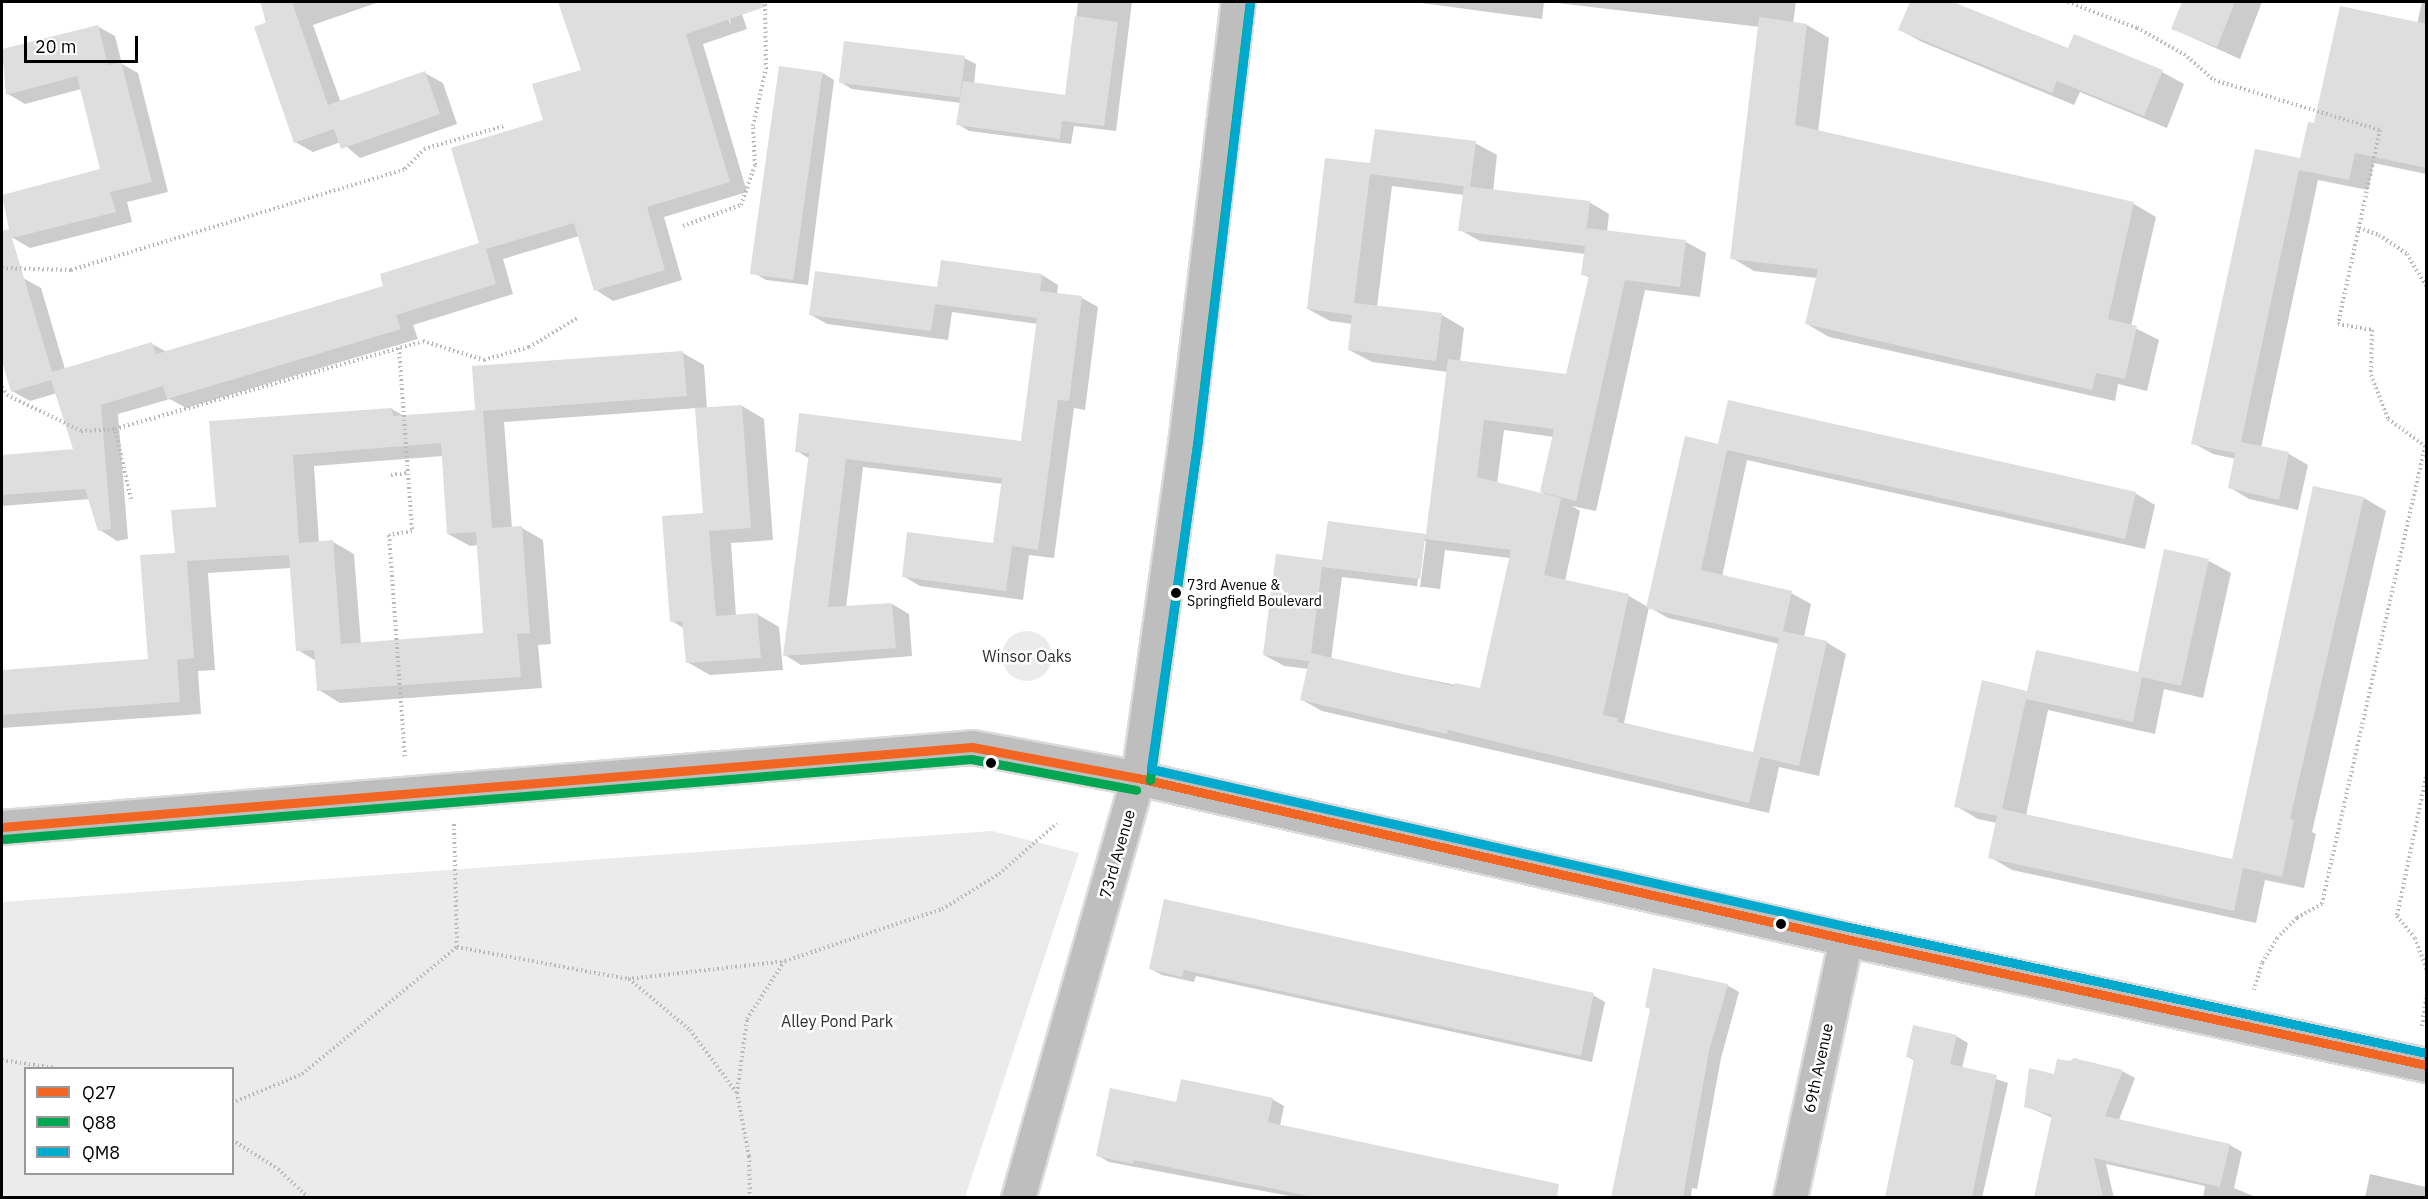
<!DOCTYPE html>
<style>
body{margin:0}
#map{position:relative;width:2428px;height:1199px;overflow:hidden;background:#fff;font-family:"IBM Plex Sans",sans-serif}
div>[style]{position:absolute}
.green>*{inset:0;background:#ebebeb}
.round{border-radius:50%}
.shadow>*{inset:0;background:#0003}
.building>*{inset:0;background:#dedede;transform-origin:0 0}
.path>*{height:4px;margin-top:-2px;transform-origin:0;background:repeating-linear-gradient(90deg,#b9b9b9 0 1.5px,transparent 0 4.5px)}
.roads{filter:drop-shadow(2px 0 #dbdbdb) drop-shadow(-2px 0 #dbdbdb) drop-shadow(0 2px #dbdbdb) drop-shadow(0 -2px #dbdbdb)}
.minor>*{height:33px;margin:-16.5px;padding:0 16.5px;transform-origin:16.5px;border-radius:16.5px;background:#bebebe}
.major>*{height:33px;margin:-16.5px;padding:0 16.5px;transform-origin:16.5px;border-radius:16.5px;background:#bebebe}
.bus-1>*{height:9px;margin:-4.5px;padding:0 4.5px;transform-origin:4.5px;border-radius:4.5px;background:#f26522}
.bus-2>*{height:9px;margin:-4.5px;padding:0 4.5px;transform-origin:4.5px;border-radius:4.5px;background:#00a651}
.bus-3>*{height:9px;margin:-4.5px;padding:0 4.5px;transform-origin:4.5px;border-radius:4.5px;background:#00a9ce}
.dots>*{width:16px;height:16px;translate:-50% -50%;box-sizing:border-box;border:3px solid #fff;border-radius:50%}
span{translate:-50% -50%;white-space:nowrap;text-align:center;line-height:1.15;-webkit-text-stroke:5px #fff;paint-order:stroke}
.bus-label{font-size:14px;color:#000}
.left{translate:0 -50%;text-align:left}
.park-label{font-size:16px;color:#313131}
.street-label{font-size:16px;color:#000}
.frame{position:absolute;inset:0;border:3px solid #000;pointer-events:none}
.legend{position:absolute;left:24px;top:1067px;width:210px;height:108px;box-sizing:border-box;background:#fff;border:2px solid #999;margin:0;padding:8px 10px;list-style:none;font-size:18px;color:#000}
.legend li{display:flex;align-items:center;gap:12px;height:30px}
.legend b{width:30px;border:2px solid #999}
.scale{position:absolute;left:24px;top:36px;width:114px;height:27px;box-sizing:border-box;border:3px solid #000;border-top:0;padding-left:8px;font-size:18px;line-height:21px;white-space:nowrap;color:#000;-webkit-text-stroke:4px #fff;paint-order:stroke}
</style>
<div id="map">
<div class="green">
<i class="round" style="left:1002px;top:631px;width:50px;height:50px"></i>
<i style="clip-path:polygon(evenodd,992px 831px,1079px 853px,965px 1197px,2px 1197px,2px 902px,992px 831px,26px 1068px,232px 1068px,232px 1174px,26px 1174px,26px 1068px)"></i>
</div>
<div class="shadow">
<i style="clip-path:polygon(261px 2px,379px 2px,313px 25px,341px 103px,425px 73px,443px 83px,457px 124px,360px 158px,341px 142px,313px 152px,295px 142px)"></i>
<i style="clip-path:polygon(559px 2px,618px 2px,622px 12px,651px 2px,722px 2px,731px 26px,726px 2px,738px 2px,747px 29px,703px 44px,747px 192px,664px 217px,682px 280px,613px 301px,596px 290px,579px 236px,503px 259px,513px 294px,413px 325px,418px 339px,186px 408px,170px 399px,118px 414px,128px 539px,117px 541px,100px 530px,90px 499px,2px 506px,2px 457px,75px 451px,57px 393px,30px 401px,12px 391px,2px 355px,2px 285px,23px 278px,41px 288px,65px 369px,152px 344px,167px 352px,385px 287px,481px 244px,544px 121px,583px 71px)"></i>
<i style="clip-path:polygon(1078px 2px,1132px 2px,1116px 131px,1074px 126px,1071px 144px,969px 131px,958px 124px,961px 103px,852px 89px,840px 82px,964px 58px,976px 64px,974px 84px,1067px 96px)"></i>
<i style="clip-path:polygon(1414px 2px,1544px 2px,1542px 19px)"></i>
<i style="clip-path:polygon(1549px 2px,1796px 2px,1793px 24px,1807px 25px,1829px 38px,1818px 132px,2134px 204px,2156px 217px,2131px 326px,2159px 340px,2147px 391px,2118px 384px,2115px 401px,1829px 337px,1807px 324px,1817px 278px,1754px 271px,1732px 258px,1760px 27px)"></i>
<i style="clip-path:polygon(1911px 2px,1949px 2px,2069px 50px,2162px 72px,2184px 84px,2167px 128px,2080px 92px,2074px 105px,1922px 42px,1900px 30px)"></i>
<i style="clip-path:polygon(2184px 2px,2262px 2px,2240px 59px,2173px 29px)"></i>
<i style="clip-path:polygon(2422px 2px,2426px 2px,2426px 174px,2374px 163px,2368px 190px,2318px 180px,2261px 448px,2289px 454px,2308px 465px,2298px 510px,2249px 499px,2229px 487px,2236px 459px,2213px 454px,2193px 443px,2316px 125px,2417px 24px)"></i>
<i style="clip-path:polygon(97px 26px,115px 36px,122px 64px,138px 73px,168px 192px,127px 202px,132px 222px,30px 248px,13px 238px,2px 196px,102px 170px,81px 89px,25px 104px,8px 94px,2px 50px)"></i>
<i style="clip-path:polygon(823px 73px,834px 80px,808px 285px,766px 280px,754px 273px)"></i>
<i style="clip-path:polygon(evenodd,1475px 143px,1497px 155px,1493px 191px,1589px 202px,1609px 214px,1607px 232px,1686px 242px,1706px 253px,1700px 297px,1645px 290px,1596px 511px,1572px 506px,1580px 511px,1565px 581px,1629px 596px,1648px 607px,1719px 446px,2135px 493px,2155px 505px,2145px 549px,1747px 460px,1722px 577px,1791px 593px,1811px 604px,1804px 637px,1826px 642px,1846px 654px,1819px 776px,1779px 767px,1769px 813px,1322px 711px,1302px 700px,1309px 669px,1284px 666px,1264px 655px,1324px 562px,1427px 535px,1448px 372px,1372px 362px,1349px 350px,1353px 324px,1330px 321px,1308px 309px,1372px 165px,1475px 143px,1392px 186px,1464px 195px,1460px 230px,1480px 241px,1585px 254px,1583px 274px,1590px 278px,1568px 375px,1460px 362px,1464px 328px,1442px 315px,1377px 307px,1392px 186px,1475px 143px,1504px 430px,1554px 437px,1541px 492px,1548px 496px,1497px 484px,1504px 430px,1475px 143px,1423px 541px,1426px 541px,1420px 587px,1417px 586px,1423px 541px,1475px 143px,1445px 550px,1510px 558px,1481px 690px,1331px 660px,1342px 577px,1440px 589px,1445px 550px,1475px 143px,1649px 607px,1668px 618px,1779px 644px,1755px 754px,1624px 723px,1649px 607px)"></i>
<i style="clip-path:polygon(1042px 275px,1058px 285px,1057px 295px,1082px 298px,1098px 307px,1085px 410px,1074px 408px,1054px 558px,1029px 555px,1023px 600px,920px 586px,903px 576px,994px 545px,1003px 484px,863px 467px,846px 608px,892px 604px,909px 614px,912px 656px,801px 665px,785px 655px,810px 459px,797px 451px,1022px 442px,1038px 324px,952px 312px,948px 340px,827px 324px,811px 315px,939px 289px)"></i>
<i style="clip-path:polygon(evenodd,683px 353px,704px 365px,707px 409px,742px 406px,764px 419px,773px 540px,731px 543px,736px 616px,757px 614px,779px 627px,783px 670px,710px 675px,687px 662px,685px 629px,672px 621px,705px 515px,697px 408px,504px 422px,512px 528px,522px 528px,543px 540px,551px 644px,538px 645px,542px 688px,340px 703px,319px 690px,316px 661px,298px 650px,291px 568px,208px 573px,215px 670px,198px 671px,201px 714px,2px 728px,2px 671px,149px 660px,176px 554px,217px 508px,210px 423px,392px 409px,404px 416px,477px 411px,683px 353px,443px 456px,448px 534px,470px 546px,479px 545px,485px 634px,361px 644px,354px 554px,333px 542px,319px 543px,314px 466px,443px 456px)"></i>
<i style="clip-path:polygon(2364px 498px,2386px 511px,2312px 832px,2316px 834px,2304px 888px,2265px 880px,2256px 923px,2012px 870px,1990px 857px,1997px 823px,1978px 819px,1956px 806px,2028px 692px,2139px 674px,2209px 561px,2231px 573px,2203px 698px,2164px 689px,2155px 734px,2048px 710px,2026px 816px,2234px 861px)"></i>
<i style="clip-path:polygon(1165px 901px,1593px 995px,1605px 1002px,1592px 1062px,1196px 976px,1194px 982px,1162px 975px,1151px 969px)"></i>
<i style="clip-path:polygon(1727px 985px,1739px 992px,1721px 1058px,1697px 1189px,1692px 1188px,1691px 1198px,1612px 1198px,1651px 1009px)"></i>
<i style="clip-path:polygon(1956px 1036px,1968px 1043px,1962px 1068px,2008px 1083px,1982px 1198px,1887px 1198px,1915px 1061px,1908px 1057px)"></i>
<i style="clip-path:polygon(2122px 1071px,2135px 1078px,2119px 1120px,2230px 1145px,2242px 1152px,2234px 1188px,2258px 1198px,2203px 1198px,2205px 1186px,2106px 1164px,2114px 1198px,2044px 1198px,2053px 1118px,2025px 1106px,2055px 1076px)"></i>
<i style="clip-path:polygon(1272px 1099px,1284px 1106px,1280px 1126px,1557px 1189px,1556px 1198px,1300px 1198px,1109px 1162px,1097px 1155px,1177px 1104px)"></i>
<i style="clip-path:polygon(2370px 1174px,2426px 1187px,2426px 1198px,2365px 1198px)"></i>
</div>
<div class="building">
<i style="clip-path:polygon(260px 2px,292px 2px,328px 105px,425px 71px,440px 114px,341px 149px,334px 129px,294px 143px,254px 27px,267px 22px)"></i>
<i style="clip-path:polygon(558px 2px,764px 2px,765px 7px,686px 34px,730px 182px,647px 207px,665px 270px,594px 291px,574px 223px,486px 249px,496px 284px,396px 315px,401px 329px,167px 399px,163px 386px,101px 405px,111px 529px,98px 531px,85px 489px,2px 495px,2px 455px,73px 449px,51px 380px,11px 392px,2px 361px,2px 231px,9px 229px,2px 195px,100px 169px,77px 76px,6px 95px,2px 49px,98px 25px,108px 65px,121px 62px,152px 182px,110px 192px,116px 212px,12px 238px,52px 372px,152px 342px,156px 354px,311px 308px,383px 286px,380px 274px,479px 243px,451px 148px,543px 120px,532px 84px,581px 70px)"></i>
<i style="clip-path:polygon(1910px 2px,1953px 2px,2068px 48px,2074px 34px,2163px 70px,2144px 116px,2057px 81px,2052px 93px,1898px 30px)"></i>
<i style="clip-path:polygon(2182px 2px,2235px 2px,2217px 47px,2171px 29px)"></i>
<i style="clip-path:polygon(2340px 6px,2427px 24px,2427px 168px,2355px 153px,2349px 180px,2299px 170px,2241px 442px,2289px 452px,2279px 500px,2228px 488px,2235px 453px,2191px 444px,2255px 149px,2300px 158px,2308px 122px,2314px 123px)"></i>
<i style="clip-path:polygon(1075px 16px,1118px 22px,1104px 126px,1062px 121px,1060px 139px,956px 125px,963px 81px,1065px 95px)"></i>
<i style="clip-path:polygon(1759px 17px,1807px 24px,1795px 125px,2134px 202px,2108px 319px,2137px 326px,2125px 379px,2096px 373px,2092px 390px,1805px 324px,1818px 269px,1730px 259px)"></i>
<i style="left:844px;top:41px;width:122px;height:42px;rotate:7deg"></i>
<i style="left:779px;top:66px;width:44px;height:210px;rotate:8deg"></i>
<i style="clip-path:polygon(1375px 129px,1476px 141px,1470px 187px,1370px 174px,1354px 303px,1442px 313px,1436px 361px,1348px 350px,1352px 315px,1307px 309px,1325px 158px,1370px 163px)"></i>
<i style="clip-path:polygon(evenodd,1464px 186px,1590px 201px,1586px 233px,1587px 228px,1686px 240px,1680px 287px,1625px 280px,1576px 501px,1540px 492px,1554px 429px,1484px 420px,1477px 477px,1561px 498px,1544px 575px,1629px 594px,1603px 715px,1618px 718px,1617px 722px,1753px 752px,1779px 638px,1646px 608px,1685px 436px,1718px 444px,1728px 400px,2136px 492px,2125px 539px,1727px 450px,1701px 570px,1792px 591px,1783px 631px,1827px 641px,1799px 766px,1760px 757px,1749px 803px,1448px 730px,1447px 734px,1300px 700px,1309px 661px,1263px 655px,1276px 554px,1322px 560px,1328px 521px,1426px 534px,1448px 359px,1566px 374px,1589px 276px,1581px 275px,1585px 246px,1458px 231px,1464px 186px,1425px 539px,1511px 550px,1480px 688px,1455px 683px,1454px 686px,1311px 653px,1322px 567px,1420px 579px,1425px 539px)"></i>
<i style="clip-path:polygon(941px 260px,1042px 274px,1040px 291px,1082px 296px,1069px 401px,1058px 400px,1038px 550px,1012px 546px,1006px 591px,902px 577px,907px 532px,993px 543px,1002px 478px,846px 459px,828px 607px,892px 603px,896px 648px,783px 656px,809px 453px,795px 452px,799px 413px,1021px 441px,1037px 318px,935px 304px,937px 292px,931px 331px,809px 315px,815px 271px,937px 287px)"></i>
<i style="clip-path:polygon(evenodd,683px 351px,687px 396px,483px 411px,492px 528px,522px 526px,530px 633px,517px 634px,521px 677px,317px 691px,314px 650px,296px 651px,289px 555px,187px 561px,194px 658px,177px 660px,180px 702px,2px 715px,2px 670px,148px 659px,140px 555px,175px 553px,171px 510px,216px 507px,209px 421px,392px 408px,393px 416px,475px 410px,472px 366px,683px 351px,441px 443px,447px 534px,476px 532px,483px 633px,341px 644px,333px 540px,299px 543px,293px 455px,441px 443px)"></i>
<i style="clip-path:polygon(742px 405px,751px 528px,709px 531px,716px 616px,757px 613px,761px 658px,686px 663px,682px 621px,670px 622px,662px 516px,703px 513px,695px 408px)"></i>
<i style="clip-path:polygon(2313px 486px,2364px 497px,2290px 819px,2294px 820px,2282px 877px,2243px 868px,2234px 911px,1988px 858px,1997px 816px,1954px 807px,1982px 680px,2027px 691px,2036px 650px,2138px 672px,2164px 549px,2209px 559px,2181px 686px,2142px 677px,2133px 722px,2026px 699px,2002px 809px,2232px 859px)"></i>
<i style="clip-path:polygon(1164px 899px,1594px 993px,1581px 1056px,1184px 970px,1182px 977px,1149px 969px)"></i>
<i style="clip-path:polygon(1653px 968px,1728px 984px,1709px 1051px,1683px 1197px,1611px 1197px,1650px 1009px,1645px 1007px)"></i>
<i style="clip-path:polygon(1913px 1025px,1957px 1035px,1950px 1064px,1997px 1075px,1972px 1197px,1885px 1197px,1914px 1059px,1906px 1057px)"></i>
<i style="clip-path:polygon(2074px 1058px,2123px 1070px,2105px 1116px,2230px 1144px,2220px 1187px,2094px 1158px,2103px 1197px,2034px 1197px,2052px 1115px,2024px 1107px,2029px 1068px,2054px 1074px,2057px 1059px,2070px 1061px)"></i>
<i style="clip-path:polygon(1181px 1079px,1273px 1098px,1268px 1122px,1559px 1184px,1557px 1197px,1313px 1197px,1134px 1160px,1133px 1164px,1096px 1156px,1110px 1088px,1176px 1102px)"></i>
</div>
<div class="path">
<i style="left:2068px;top:2px;width:74px;rotate:20.6deg"></i>
<i style="left:2137px;top:28px;width:54px;rotate:29deg"></i>
<i style="left:2184px;top:54px;width:40px;rotate:41deg"></i>
<i style="left:2214px;top:80px;width:173px;rotate:16.8deg"></i>
<i style="left:2380px;top:130px;width:198px;rotate:102.2deg"></i>
<i style="left:2338px;top:324px;width:35px;rotate:10deg"></i>
<i style="left:2372px;top:330px;width:45px;rotate:91.3deg"></i>
<i style="left:2371px;top:375px;width:47px;rotate:68.9deg"></i>
<i style="left:2388px;top:419px;width:46px;rotate:36.1deg"></i>
<i style="left:2425px;top:446px;width:469px;rotate:102.7deg"></i>
<i style="left:2322px;top:904px;width:29px;rotate:151deg"></i>
<i style="left:2297px;top:918px;width:28px;rotate:135deg"></i>
<i style="left:2277px;top:938px;width:29px;rotate:121deg"></i>
<i style="left:2262px;top:963px;width:28px;rotate:107deg"></i>
<i style="left:683px;top:226px;width:62px;rotate:-19.9deg"></i>
<i style="left:741px;top:205px;width:42px;rotate:-70.7deg"></i>
<i style="left:755px;top:165px;width:39px;rotate:-93deg"></i>
<i style="left:753px;top:126px;width:58px;rotate:-77.2deg"></i>
<i style="left:766px;top:69px;width:67px;rotate:-90.9deg"></i>
<i style="left:2359px;top:228px;width:21px;rotate:19deg"></i>
<i style="left:2379px;top:235px;width:34px;rotate:34deg"></i>
<i style="left:2407px;top:254px;width:37px;rotate:59deg"></i>
<i style="left:2px;top:268px;width:69px;rotate:1.7deg"></i>
<i style="left:71px;top:270px;width:349px;rotate:-16.8deg"></i>
<i style="left:405px;top:169px;width:28px;rotate:-46deg"></i>
<i style="left:424px;top:149px;width:83px;rotate:-16deg"></i>
<i style="left:399px;top:348px;width:183px;rotate:85.9deg"></i>
<i style="left:412px;top:531px;width:23px;rotate:170deg"></i>
<i style="left:389px;top:535px;width:223px;rotate:85.9deg"></i>
<i style="left:2px;top:387px;width:9px;rotate:58deg"></i>
<i style="left:7px;top:395px;width:82px;rotate:25.9deg"></i>
<i style="left:81px;top:431px;width:34px;rotate:-3deg"></i>
<i style="left:391px;top:475px;width:17px;rotate:-7deg"></i>
<i style="left:131px;top:499px;width:72px;rotate:-102.9deg"></i>
<i style="left:115px;top:429px;width:320px;rotate:-15.9deg"></i>
<i style="left:423px;top:341px;width:64px;rotate:17.3deg"></i>
<i style="left:484px;top:360px;width:47px;rotate:-16.1deg"></i>
<i style="left:529px;top:347px;width:58px;rotate:-31deg"></i>
<i style="left:2426px;top:777px;width:142px;rotate:101.8deg"></i>
<i style="left:2397px;top:916px;width:28px;rotate:51deg"></i>
<i style="left:2415px;top:938px;width:33px;rotate:70deg"></i>
<i style="left:457px;top:947px;width:174px;rotate:10.6deg"></i>
<i style="left:628px;top:979px;width:158px;rotate:-6.5deg"></i>
<i style="left:785px;top:961px;width:165px;rotate:-18.3deg"></i>
<i style="left:942px;top:909px;width:67px;rotate:-31.6deg"></i>
<i style="left:999px;top:874px;width:77px;rotate:-41.3deg"></i>
<i style="left:629px;top:979px;width:80px;rotate:39.9deg"></i>
<i style="left:690px;top:1030px;width:77px;rotate:53.4deg"></i>
<i style="left:2422px;top:1026px;width:28px;rotate:-82deg"></i>
<i style="left:2px;top:1060px;width:53px;rotate:8.7deg"></i>
<i style="left:232px;top:1103px;width:76px;rotate:-22.5deg"></i>
<i style="left:302px;top:1074px;width:200px;rotate:-39.3deg"></i>
<i style="left:457px;top:947px;width:123px;rotate:-91.4deg"></i>
<i style="left:232px;top:1140px;width:54px;rotate:32.2deg"></i>
<i style="left:278px;top:1169px;width:42px;rotate:43.1deg"></i>
<i style="left:750px;top:1198px;width:42px;rotate:-91.4deg"></i>
<i style="left:749px;top:1156px;width:64px;rotate:-100.8deg"></i>
<i style="left:737px;top:1093px;width:75px;rotate:-82.3deg"></i>
<i style="left:747px;top:1019px;width:68px;rotate:-57deg"></i>
</div>
<div class="roads">
<div class="minor">
<i style="left:1018px;top:1198px;width:437px;rotate:-74.1deg"></i>
<i style="left:1138px;top:778px;width:337px;rotate:-82deg"></i>
<i style="left:1185px;top:444px;width:445px;rotate:-83.2deg"></i>
<i style="left:1790px;top:1198px;width:265px;rotate:-77.8deg"></i>
</div>
<div class="major">
<i style="left:2px;top:827px;width:973px;rotate:-4.71deg"></i>
<i style="left:972px;top:747px;width:169px;rotate:10.6deg"></i>
<i style="left:1138px;top:778px;width:726px;rotate:12.81deg"></i>
<i style="left:1846px;top:939px;width:594px;rotate:12.26deg"></i>
</div>
</div>
<div class="bus-1">
<i style="left:2px;top:827px;width:973px;rotate:-4.71deg"></i>
<i style="left:972px;top:747px;width:169px;rotate:10.6deg"></i>
<i style="left:1138px;top:778px;width:726px;rotate:12.81deg"></i>
<i style="left:1846px;top:939px;width:594px;rotate:12.26deg"></i>
</div>
<div class="bus-2">
<i style="left:1150px;top:780px;width:338px;rotate:-82deg"></i>
<i style="left:1197px;top:445px;width:445px;rotate:-83.2deg"></i>
<i style="left:3px;top:839px;width:971px;rotate:-4.72deg"></i>
<i style="left:971px;top:759px;width:168px;rotate:10.6deg"></i>
</div>
<div class="bus-3">
<i style="left:1250px;top:3px;width:445px;rotate:96.8deg"></i>
<i style="left:1197px;top:445px;width:327px;rotate:98.1deg"></i>
<i style="left:1151px;top:769px;width:716px;rotate:12.75deg"></i>
<i style="left:1849px;top:927px;width:591px;rotate:12.32deg"></i>
</div>
<div class="dots">
<i style="left:1176px;top:593px;background:#000"></i>
<i style="left:991px;top:763px;background:#000"></i>
<i style="left:1781px;top:924px;background:#000"></i>
</div>
<div class="bus-label">
<span class="left" style="left:1187px;top:593px">73rd Avenue &amp;<br>Springfield Boulevard</span>
</div>
<div class="park-label">
<span style="left:1027px;top:656px">Winsor Oaks</span>
<span style="left:837px;top:1021px">Alley Pond Park</span>
</div>
<div class="street-label">
<span style="left:1117px;top:854px;rotate:-74deg">73rd Avenue</span>
<span style="left:1818px;top:1068px;rotate:-78deg">69th Avenue</span>
</div>
<div class="frame"></div>
<ul class="legend">
<li><b style="height:8px;background:#f26522"></b>Q27</li>
<li><b style="height:8px;background:#00a651"></b>Q88</li>
<li><b style="height:8px;background:#00a9ce"></b>QM8</li>
</ul>
<div class="scale">20 m</div>
</div>
